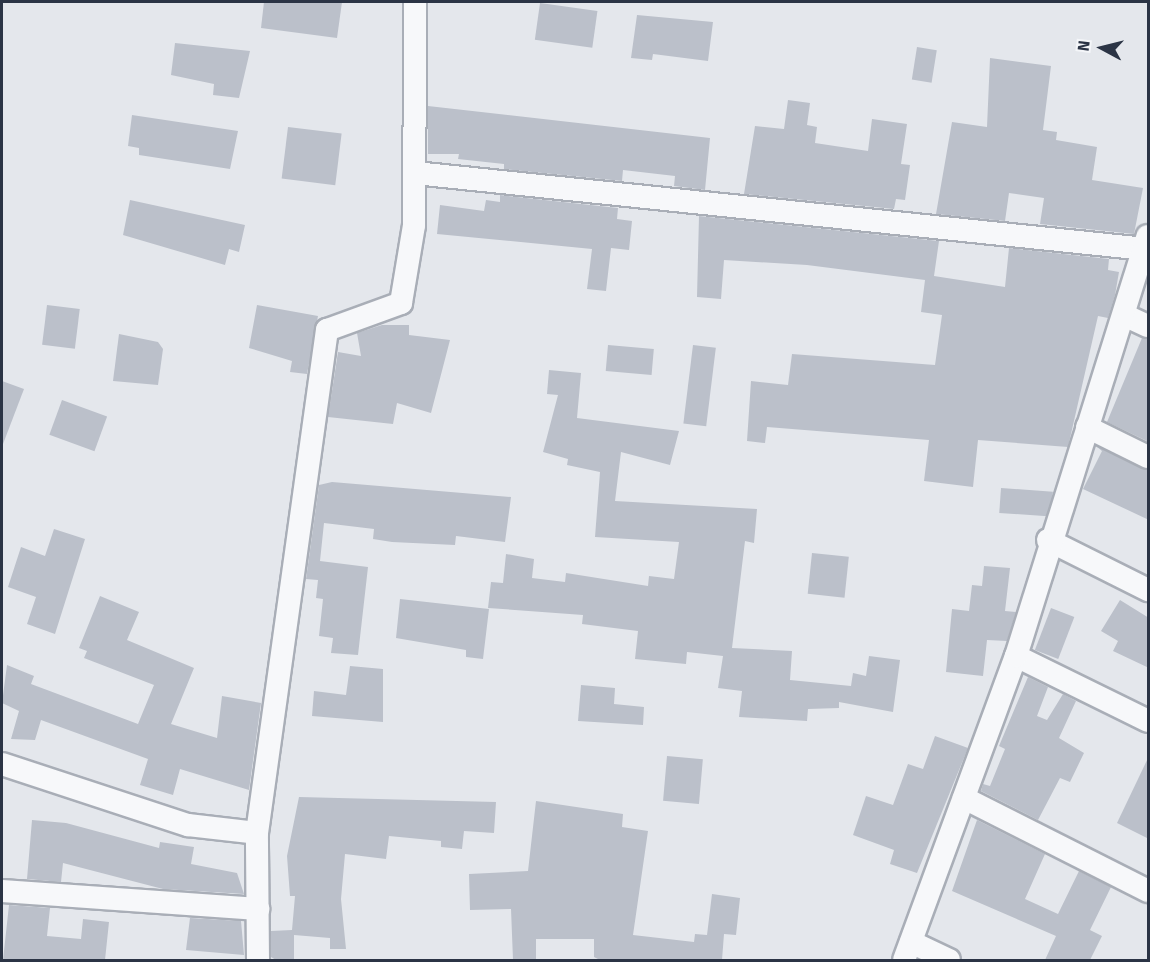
<!DOCTYPE html>
<style>
body{margin:0}
#map{position:relative;width:1150px;height:962px;overflow:hidden;background:#e4e7ec;font-family:"Fira Sans",sans-serif}
div>[style]{position:absolute}
.building>*{inset:0;background:#bbc0ca;transform-origin:0 0}
.roads{filter:drop-shadow(2px 0 #a9aeb7) drop-shadow(-2px 0 #a9aeb7) drop-shadow(0 2px #a9aeb7) drop-shadow(0 -2px #a9aeb7)}
.minor>*{height:22px;margin:-11px;padding:0 11px;transform-origin:11px;border-radius:11px;background:#f7f8fa}
span{translate:-50% -50%;white-space:nowrap;text-align:center;line-height:1.15;-webkit-text-stroke:4.5px #f4f6f9;paint-order:stroke}
.frame{position:absolute;inset:0;border:3px solid #2b3445;pointer-events:none}
.north{position:absolute;left:1072px;top:18px;width:60px;height:60px;-webkit-text-stroke:4px #f4f6f9;paint-order:stroke;rotate:277deg;font-size:16px;font-weight:700;line-height:24px;text-align:center;color:#2b3445}
.north::after{content:'';display:block;margin:auto;width:21px;height:27px;background:#2b3445;clip-path:polygon(50% 0,100% 100%,50% 72%,0 100%)}
</style>
<div id="map">
<div class="building">
<i style="clip-path:polygon(264px 2px,342px 2px,337px 38px,261px 28px)"></i>
<i style="left:540px;top:3px;width:58px;height:37px;rotate:8deg"></i>
<i style="clip-path:polygon(637px 15px,713px 22px,708px 61px,653px 54px,652px 60px,631px 58px)"></i>
<i style="clip-path:polygon(175px 43px,250px 51px,239px 98px,213px 95px,214px 84px,171px 75px)"></i>
<i style="left:917px;top:47px;width:20px;height:33px;rotate:9deg"></i>
<i style="clip-path:polygon(990px 58px,1051px 66px,1043px 130px,1057px 132px,1056px 140px,1097px 147px,1092px 180px,1143px 188px,1134px 234px,1040px 224px,1044px 198px,1009px 193px,1005px 221px,936px 214px,952px 122px,987px 127px)"></i>
<i style="clip-path:polygon(788px 100px,810px 103px,807px 125px,817px 127px,815px 143px,868px 151px,872px 119px,907px 124px,901px 164px,910px 165px,905px 200px,896px 199px,894px 209px,744px 194px,755px 126px,784px 129px)"></i>
<i style="clip-path:polygon(428px 106px,710px 138px,705px 190px,674px 186px,675px 176px,623px 170px,622px 181px,504px 169px,504px 164px,458px 159px,459px 154px,428px 154px)"></i>
<i style="clip-path:polygon(132px 115px,238px 131px,230px 169px,139px 155px,139px 148px,128px 146px)"></i>
<i style="left:288px;top:127px;width:54px;height:52px;rotate:7deg"></i>
<i style="clip-path:polygon(500px 195px,618px 208px,617px 219px,632px 221px,629px 250px,611px 248px,606px 291px,587px 289px,592px 249px,437px 234px,440px 205px,484px 211px,486px 200px,500px 202px)"></i>
<i style="clip-path:polygon(130px 200px,245px 225px,239px 252px,229px 249px,225px 265px,123px 235px)"></i>
<i style="clip-path:polygon(699px 216px,939px 241px,934px 276px,1005px 287px,1009px 248px,1109px 259px,1108px 270px,1119px 272px,1115px 295px,1108px 318px,1098px 316px,1068px 447px,978px 440px,973px 487px,924px 481px,929px 440px,767px 427px,765px 443px,747px 441px,751px 381px,788px 385px,792px 354px,935px 365px,942px 315px,921px 312px,925px 280px,807px 265px,724px 260px,721px 299px,697px 297px)"></i>
<i style="left:47px;top:305px;width:33px;height:40px;rotate:7deg"></i>
<i style="clip-path:polygon(257px 305px,318px 316px,307px 374px,290px 372px,292px 361px,249px 348px)"></i>
<i style="clip-path:polygon(382px 325px,409px 325px,409px 335px,450px 340px,431px 413px,397px 403px,393px 424px,328px 417px,338px 352px,361px 356px,357px 333px)"></i>
<i style="clip-path:polygon(119px 334px,158px 342px,163px 349px,158px 385px,113px 381px)"></i>
<i style="clip-path:polygon(1142px 338px,1149px 339px,1149px 442px,1107px 422px)"></i>
<i style="left:608px;top:345px;width:46px;height:26px;rotate:5deg"></i>
<i style="left:693px;top:345px;width:23px;height:79px;rotate:7deg"></i>
<i style="clip-path:polygon(549px 370px,581px 373px,577px 418px,679px 431px,670px 465px,621px 452px,615px 501px,757px 509px,754px 543px,745px 541px,732px 648px,792px 651px,790px 680px,851px 686px,853px 673px,866px 676px,869px 656px,900px 660px,893px 712px,839px 702px,839px 708px,808px 709px,807px 721px,739px 717px,742px 691px,718px 688px,723px 656px,687px 652px,686px 664px,635px 659px,638px 631px,582px 624px,583px 615px,488px 608px,491px 582px,503px 583px,506px 554px,534px 559px,532px 578px,565px 582px,566px 573px,648px 586px,649px 576px,674px 579px,679px 542px,595px 537px,600px 472px,567px 465px,568px 459px,543px 452px,558px 395px,547px 394px)"></i>
<i style="clip-path:polygon(2px 381px,24px 389px,3px 444px,2px 444px)"></i>
<i style="left:62px;top:400px;width:48px;height:37px;rotate:20deg"></i>
<i style="clip-path:polygon(1096px 446px,1149px 470px,1149px 520px,1083px 489px,1102px 451px)"></i>
<i style="clip-path:polygon(332px 482px,511px 497px,505px 542px,456px 536px,455px 545px,392px 542px,373px 539px,374px 529px,324px 523px,320px 561px,368px 567px,358px 655px,331px 653px,333px 638px,319px 636px,323px 599px,316px 598px,318px 580px,306px 579px,319px 485px)"></i>
<i style="left:1001px;top:488px;width:52px;height:25px;rotate:4deg"></i>
<i style="clip-path:polygon(54px 529px,85px 539px,55px 634px,27px 624px,36px 597px,8px 587px,21px 547px,45px 556px)"></i>
<i style="left:812px;top:553px;width:37px;height:41px;rotate:6deg"></i>
<i style="clip-path:polygon(984px 566px,1010px 568px,1005px 611px,1016px 612px,1007px 641px,987px 640px,983px 676px,946px 672px,952px 609px,969px 611px,972px 585px,982px 586px)"></i>
<i style="clip-path:polygon(100px 596px,139px 612px,127px 640px,194px 668px,171px 724px,217px 738px,222px 696px,261px 703px,249px 790px,180px 769px,173px 795px,140px 785px,148px 759px,41px 720px,35px 740px,11px 739px,19px 711px,2px 703px,7px 665px,34px 676px,31px 684px,138px 724px,154px 685px,84px 658px,87px 651px,79px 648px)"></i>
<i style="clip-path:polygon(400px 599px,489px 609px,483px 659px,466px 657px,466px 650px,396px 638px)"></i>
<i style="clip-path:polygon(1120px 600px,1149px 618px,1149px 668px,1113px 651px,1118px 641px,1101px 631px)"></i>
<i style="left:1051px;top:608px;width:25px;height:45px;rotate:21deg"></i>
<i style="clip-path:polygon(350px 666px,383px 669px,383px 722px,312px 716px,314px 691px,346px 695px)"></i>
<i style="clip-path:polygon(1028px 677px,1048px 687px,1037px 716px,1047px 720px,1063px 694px,1076px 701px,1059px 738px,1084px 753px,1070px 782px,1060px 778px,1038px 820px,981px 791px,983px 784px,990px 786px,1005px 749px,999px 746px)"></i>
<i style="clip-path:polygon(581px 685px,615px 688px,614px 704px,644px 707px,643px 725px,578px 721px)"></i>
<i style="clip-path:polygon(935px 736px,968px 748px,917px 873px,890px 864px,894px 850px,853px 835px,866px 796px,893px 805px,908px 764px,923px 769px)"></i>
<i style="left:667px;top:756px;width:36px;height:45px;rotate:5deg"></i>
<i style="clip-path:polygon(1149px 756px,1149px 839px,1117px 823px)"></i>
<i style="clip-path:polygon(299px 797px,496px 802px,494px 833px,464px 831px,462px 849px,441px 847px,441px 841px,389px 836px,386px 859px,345px 854px,341px 899px,346px 949px,330px 949px,330px 938px,294px 935px,294px 960px,276px 960px,271px 957px,271px 931px,292px 930px,295px 896px,290px 896px,287px 856px)"></i>
<i style="clip-path:polygon(536px 801px,623px 814px,622px 827px,648px 831px,633px 935px,694px 942px,695px 934px,707px 935px,712px 894px,740px 898px,736px 935px,724px 934px,722px 960px,600px 960px,594px 957px,594px 939px,536px 939px,536px 960px,513px 960px,511px 909px,470px 910px,469px 874px,528px 871px)"></i>
<i style="clip-path:polygon(32px 820px,66px 823px,159px 848px,160px 842px,194px 847px,191px 864px,237px 873px,244px 894px,163px 889px,63px 863px,61px 882px,27px 879px)"></i>
<i style="clip-path:polygon(977px 820px,1045px 854px,1025px 899px,1058px 914px,1079px 871px,1111px 887px,1090px 930px,1102px 936px,1090px 960px,1045px 960px,1056px 936px,952px 891px)"></i>
<i style="clip-path:polygon(9px 905px,50px 908px,47px 936px,81px 939px,83px 919px,109px 922px,105px 960px,3px 960px)"></i>
<i style="clip-path:polygon(190px 918px,241px 921px,244px 955px,186px 950px)"></i>
</div>
<div class="roads">
<div class="minor">
<i style="left:415px;top:173px;width:734px;rotate:5.94deg"></i>
<i style="left:1124px;top:315px;width:26px;rotate:25deg"></i>
<i style="left:1087px;top:427px;width:68px;rotate:26.2deg"></i>
<i style="left:1048px;top:540px;width:112px;rotate:26.6deg"></i>
<i style="left:1016px;top:656px;width:147px;rotate:26.2deg"></i>
<i style="left:2px;top:764px;width:196px;rotate:18.2deg"></i>
<i style="left:188px;top:825px;width:69px;rotate:6.6deg"></i>
<i style="left:964px;top:798px;width:206px;rotate:26.8deg"></i>
<i style="left:2px;top:891px;width:257px;rotate:4deg"></i>
<i style="left:911px;top:942px;width:42px;rotate:25.3deg"></i>
<i style="left:258px;top:960px;width:127px;rotate:-90.5deg"></i>
<i style="left:257px;top:833px;width:508px;rotate:-82.08deg"></i>
<i style="left:327px;top:330px;width:79px;rotate:-20deg"></i>
<i style="left:401px;top:303px;width:79px;rotate:-80.5deg"></i>
<i style="left:414px;top:225px;width:223px;rotate:-89.7deg"></i>
<i style="left:904px;top:960px;width:324px;rotate:-69.8deg"></i>
<i style="left:1016px;top:656px;width:440px;rotate:-72.6deg"></i>
</div>
</div>
<div class="frame"></div>
<div class="north">N</div>
</div>
